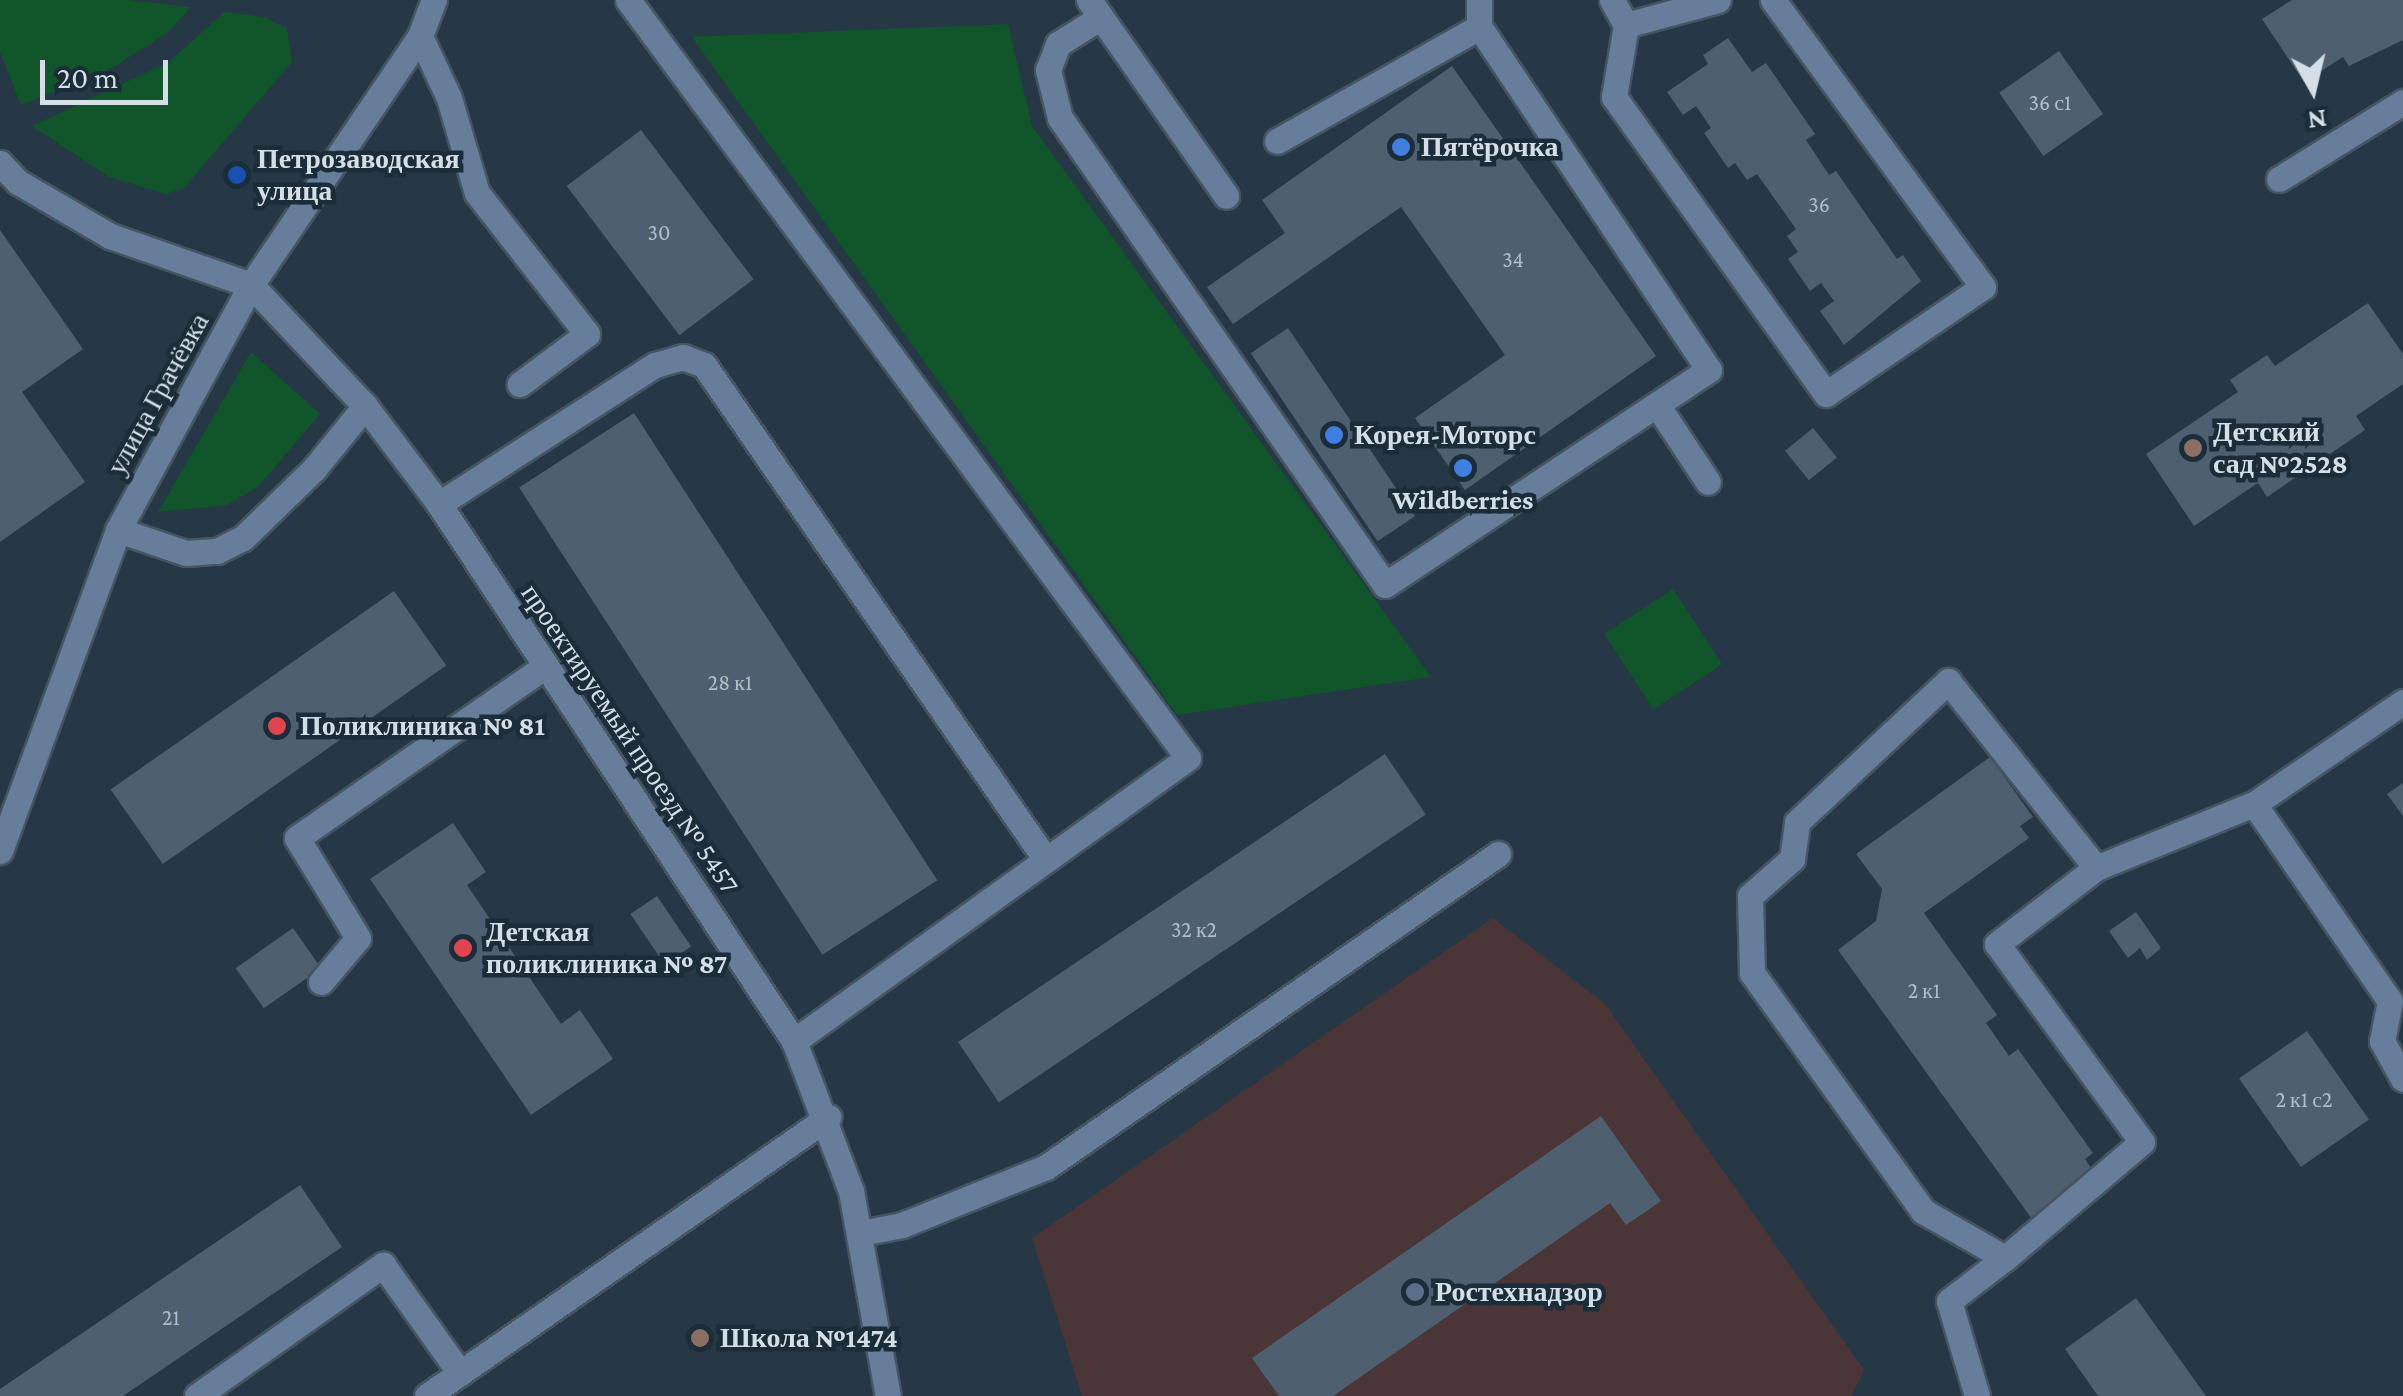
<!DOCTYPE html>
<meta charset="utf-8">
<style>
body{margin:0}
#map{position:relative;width:2403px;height:1396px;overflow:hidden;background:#263745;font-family:"Crimson Pro",serif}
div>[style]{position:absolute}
.commercial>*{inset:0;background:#4b3637}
.green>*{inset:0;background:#10562a;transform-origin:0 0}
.building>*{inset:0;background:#4e606f;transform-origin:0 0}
.roads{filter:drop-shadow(2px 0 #455562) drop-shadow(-2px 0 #455562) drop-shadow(0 2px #455562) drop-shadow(0 -2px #455562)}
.minor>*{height:25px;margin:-12.5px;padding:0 12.5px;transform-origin:12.5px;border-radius:12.5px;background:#667e9a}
.dots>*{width:28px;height:28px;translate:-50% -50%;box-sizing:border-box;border:5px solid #1c2d3a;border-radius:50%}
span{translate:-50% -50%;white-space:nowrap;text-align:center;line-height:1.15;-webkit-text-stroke:9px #1c2d3a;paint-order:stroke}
.number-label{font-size:22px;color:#b2bec8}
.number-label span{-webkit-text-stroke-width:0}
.poi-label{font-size:28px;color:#d3dee6;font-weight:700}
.left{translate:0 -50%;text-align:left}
.street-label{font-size:28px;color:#d3dee6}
.north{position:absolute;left:2263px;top:40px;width:100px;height:100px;-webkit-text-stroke:8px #1c2d3a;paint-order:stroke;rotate:172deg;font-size:28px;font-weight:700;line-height:40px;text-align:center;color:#d3dee6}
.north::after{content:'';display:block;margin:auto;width:35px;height:45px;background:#d3dee6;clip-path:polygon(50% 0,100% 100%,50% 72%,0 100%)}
.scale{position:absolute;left:40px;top:60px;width:128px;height:45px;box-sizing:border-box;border:5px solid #d3dee6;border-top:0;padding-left:12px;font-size:30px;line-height:35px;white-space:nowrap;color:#d3dee6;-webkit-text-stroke:8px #1c2d3a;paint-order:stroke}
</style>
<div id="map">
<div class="commercial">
<i style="clip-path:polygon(1493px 918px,1605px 1004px,1864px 1370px,1851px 1396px,1082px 1396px,1032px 1238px)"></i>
</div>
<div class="green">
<i style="clip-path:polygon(0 0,129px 0,191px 7px,170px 31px,112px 68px,21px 105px,0 52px)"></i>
<i style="clip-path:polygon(224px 12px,265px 17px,287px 29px,292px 62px,184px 188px,166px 194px,109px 177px,32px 126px,169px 62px)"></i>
<i style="clip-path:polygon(1008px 24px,1032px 126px,1431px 677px,1177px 715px,692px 37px)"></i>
<i style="clip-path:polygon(251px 352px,320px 414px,259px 486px,227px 505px,158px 512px)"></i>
<i style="left:1673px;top:589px;width:90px;height:82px;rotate:57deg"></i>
</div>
<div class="building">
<i style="clip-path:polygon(2292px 0,2403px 0,2403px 40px,2349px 66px,2343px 57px,2304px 82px,2262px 19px)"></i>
<i style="clip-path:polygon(1728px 38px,1752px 72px,1766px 63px,1815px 134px,1806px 140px,1829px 175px,1836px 171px,1897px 259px,1903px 255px,1921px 281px,1844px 345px,1820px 311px,1834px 301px,1821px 283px,1810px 291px,1788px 259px,1798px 252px,1787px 236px,1796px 229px,1757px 174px,1747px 180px,1735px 163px,1728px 168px,1704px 133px,1711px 128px,1696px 106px,1683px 115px,1667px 92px,1708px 64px,1703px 55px)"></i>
<i style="left:2059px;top:51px;width:77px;height:73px;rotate:55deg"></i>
<i style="clip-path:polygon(1452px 66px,1656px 356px,1465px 490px,1415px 418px,1505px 355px,1401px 207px,1233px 324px,1207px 287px,1285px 233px,1262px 200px)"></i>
<i style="left:641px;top:130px;width:187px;height:93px;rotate:53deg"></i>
<i style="clip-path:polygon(0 230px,83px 349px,22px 392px,85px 482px,0 542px)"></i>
<i style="clip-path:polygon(2368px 303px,2403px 354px,2403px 384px,2356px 416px,2365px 430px,2267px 497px,2258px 483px,2194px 526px,2146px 454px,2238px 392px,2230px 380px,2267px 355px,2275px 366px)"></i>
<i style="left:1288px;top:328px;width:227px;height:45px;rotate:56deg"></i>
<i style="left:634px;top:413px;width:557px;height:137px;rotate:57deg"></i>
<i style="left:1813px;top:428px;width:38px;height:36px;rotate:51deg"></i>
<i style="left:394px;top:591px;width:91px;height:346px;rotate:55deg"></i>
<i style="left:1385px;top:754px;width:73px;height:515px;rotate:56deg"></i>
<i style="clip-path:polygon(1990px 757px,2033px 817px,2020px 826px,2029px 838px,1924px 913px,1997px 1015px,1986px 1023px,2009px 1056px,2018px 1049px,2093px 1153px,2085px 1159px,2095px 1174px,2032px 1219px,1838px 950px,1876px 921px,1882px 889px,1856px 854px)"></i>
<i style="clip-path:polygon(2403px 783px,2403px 816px,2387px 794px)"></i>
<i style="clip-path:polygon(453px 823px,486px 872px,467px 885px,561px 1024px,580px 1010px,613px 1059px,531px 1115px,370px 879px)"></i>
<i style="left:657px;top:896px;width:61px;height:32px;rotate:56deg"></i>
<i style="clip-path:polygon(2136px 912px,2161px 948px,2147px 960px,2140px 948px,2128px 958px,2109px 931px)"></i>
<i style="left:293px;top:928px;width:49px;height:70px;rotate:55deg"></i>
<i style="left:2307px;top:1031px;width:108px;height:83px;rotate:55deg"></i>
<i style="clip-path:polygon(1601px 1116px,1661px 1201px,1626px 1225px,1610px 1203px,1333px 1396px,1279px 1396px,1252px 1358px)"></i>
<i style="clip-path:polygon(300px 1185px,342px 1247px,123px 1396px,0 1396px,0 1389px)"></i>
<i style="clip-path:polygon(2136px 1298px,2206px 1396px,2098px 1396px,2065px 1349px)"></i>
</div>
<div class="roads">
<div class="minor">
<i style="left:628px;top:0;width:942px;rotate:53.54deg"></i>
<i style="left:1188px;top:758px;width:485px;rotate:144.3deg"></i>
<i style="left:1089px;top:0;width:239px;rotate:55deg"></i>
<i style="left:1612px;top:0;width:29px;rotate:61deg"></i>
<i style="left:1626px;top:25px;width:73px;rotate:99.5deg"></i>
<i style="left:1614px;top:97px;width:365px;rotate:54.5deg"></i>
<i style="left:1826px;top:394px;width:190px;rotate:-34.3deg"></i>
<i style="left:1983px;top:287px;width:356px;rotate:-126.2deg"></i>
<i style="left:1101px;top:17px;width:51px;rotate:147.9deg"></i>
<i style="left:1058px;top:44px;width:28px;rotate:111deg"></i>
<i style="left:1048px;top:70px;width:49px;rotate:76deg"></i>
<i style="left:1060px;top:118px;width:569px;rotate:55.16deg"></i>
<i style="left:1385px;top:585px;width:389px;rotate:-33.6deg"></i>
<i style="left:1709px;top:370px;width:413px;rotate:-123.8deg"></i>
<i style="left:1479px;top:27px;width:27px;rotate:-90deg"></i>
<i style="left:1626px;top:25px;width:95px;rotate:-15.2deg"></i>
<i style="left:420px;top:36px;width:68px;rotate:64.9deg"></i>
<i style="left:449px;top:98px;width:99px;rotate:73.6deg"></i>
<i style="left:477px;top:193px;width:179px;rotate:52deg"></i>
<i style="left:587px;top:334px;width:84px;rotate:143.3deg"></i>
<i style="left:1277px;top:141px;width:232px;rotate:-29.4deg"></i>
<i style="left:0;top:163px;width:26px;rotate:47deg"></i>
<i style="left:18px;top:182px;width:107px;rotate:30.4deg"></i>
<i style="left:110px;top:236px;width:149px;rotate:19.2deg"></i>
<i style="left:251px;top:285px;width:166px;rotate:46.7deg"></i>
<i style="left:365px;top:406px;width:123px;rotate:52.9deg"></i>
<i style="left:439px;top:504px;width:644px;rotate:56.53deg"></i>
<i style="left:794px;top:1041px;width:160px;rotate:69.2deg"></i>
<i style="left:851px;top:1191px;width:208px;rotate:79.8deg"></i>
<i style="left:2279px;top:179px;width:146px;rotate:-31.8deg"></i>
<i style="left:1657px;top:405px;width:92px;rotate:56.5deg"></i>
<i style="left:439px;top:504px;width:257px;rotate:-32.8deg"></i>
<i style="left:655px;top:365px;width:29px;rotate:-16deg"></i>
<i style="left:683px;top:357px;width:22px;rotate:21deg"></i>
<i style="left:704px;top:365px;width:598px;rotate:55.35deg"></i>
<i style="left:118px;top:530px;width:72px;rotate:18.7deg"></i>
<i style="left:186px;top:553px;width:31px;rotate:-4deg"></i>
<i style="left:217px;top:551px;width:29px;rotate:-27deg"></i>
<i style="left:243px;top:538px;width:99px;rotate:-44.2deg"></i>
<i style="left:314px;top:469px;width:81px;rotate:-51deg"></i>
<i style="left:1948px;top:681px;width:238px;rotate:51.6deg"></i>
<i style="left:2096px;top:868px;width:125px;rotate:142.5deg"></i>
<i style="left:1997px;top:944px;width:245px;rotate:53.8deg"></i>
<i style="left:2142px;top:1142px;width:180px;rotate:139.7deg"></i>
<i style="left:2005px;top:1258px;width:95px;rotate:-150.2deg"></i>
<i style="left:1923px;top:1211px;width:293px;rotate:-125.7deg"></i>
<i style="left:1752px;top:973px;width:77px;rotate:-91.5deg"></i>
<i style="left:1750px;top:896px;width:56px;rotate:-41.4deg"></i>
<i style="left:1792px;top:859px;width:37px;rotate:-82deg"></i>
<i style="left:1797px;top:822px;width:207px;rotate:-43deg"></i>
<i style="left:2403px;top:702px;width:181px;rotate:145.6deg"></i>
<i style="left:2254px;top:804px;width:239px;rotate:55.4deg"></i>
<i style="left:2390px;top:1001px;width:41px;rotate:101.3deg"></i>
<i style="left:2382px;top:1041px;width:43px;rotate:61.1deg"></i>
<i style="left:0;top:851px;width:342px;rotate:-69.8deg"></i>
<i style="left:118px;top:530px;width:279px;rotate:-61.5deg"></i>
<i style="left:251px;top:285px;width:301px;rotate:-55.8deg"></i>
<i style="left:420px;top:36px;width:39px;rotate:-69deg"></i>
<i style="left:2096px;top:868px;width:170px;rotate:-22.1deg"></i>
<i style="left:321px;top:982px;width:57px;rotate:-49.9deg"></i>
<i style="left:358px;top:938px;width:117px;rotate:-121.4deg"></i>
<i style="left:297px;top:838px;width:302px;rotate:-34.7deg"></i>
<i style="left:861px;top:1233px;width:42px;rotate:-11deg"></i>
<i style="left:902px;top:1225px;width:155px;rotate:-21.9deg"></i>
<i style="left:1046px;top:1167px;width:550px;rotate:-34.7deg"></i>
<i style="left:197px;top:1396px;width:228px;rotate:-35.2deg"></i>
<i style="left:383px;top:1265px;width:133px;rotate:54.5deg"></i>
<i style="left:427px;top:1396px;width:489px;rotate:-34.8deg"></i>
<i style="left:1977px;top:1396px;width:99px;rotate:-106.4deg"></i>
<i style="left:1949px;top:1301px;width:71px;rotate:-37.5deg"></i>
</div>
</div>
<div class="dots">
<i style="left:1401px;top:147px;background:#3f7fe0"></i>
<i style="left:237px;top:175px;background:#1a4fb4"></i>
<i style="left:1334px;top:435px;background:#3f7fe0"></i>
<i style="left:2193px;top:448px;background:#8d6e63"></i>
<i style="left:1463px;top:468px;background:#3f7fe0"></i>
<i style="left:277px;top:726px;background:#e0444e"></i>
<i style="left:463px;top:948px;background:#e0444e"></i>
<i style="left:1415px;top:1292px;background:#5c6f8a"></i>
<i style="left:700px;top:1338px;background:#8d6e63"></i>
</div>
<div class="number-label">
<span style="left:2050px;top:103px">36 с1</span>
<span style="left:1819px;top:205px">36</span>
<span style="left:659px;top:233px">30</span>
<span style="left:1513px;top:260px">34</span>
<span style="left:730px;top:683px">28 к1</span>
<span style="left:1194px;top:930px">32 к2</span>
<span style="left:1924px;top:991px">2 к1</span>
<span style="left:2304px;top:1100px">2 к1 с2</span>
<span style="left:171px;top:1318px">21</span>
</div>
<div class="poi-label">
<span class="left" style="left:1421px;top:147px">Пятёрочка</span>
<span class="left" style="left:257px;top:175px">Петрозаводская<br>улица</span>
<span class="left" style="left:2213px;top:448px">Детский<br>сад №2528</span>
<span class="left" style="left:1354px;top:435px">Корея-Моторс</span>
<span style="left:1463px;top:500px">Wildberries</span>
<span class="left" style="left:300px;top:726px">Поликлиника № 81</span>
<span class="left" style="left:486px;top:948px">Детская<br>поликлиника № 87</span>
<span class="left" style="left:1435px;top:1292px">Ростехнадзор</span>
<span class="left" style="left:720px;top:1338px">Школа №1474</span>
</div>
<div class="street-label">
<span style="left:158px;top:394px;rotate:-61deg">улица Грачёвка</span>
<span style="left:630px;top:739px;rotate:56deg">проектируемый проезд № 5457</span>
</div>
<div class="north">N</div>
<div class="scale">20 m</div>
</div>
